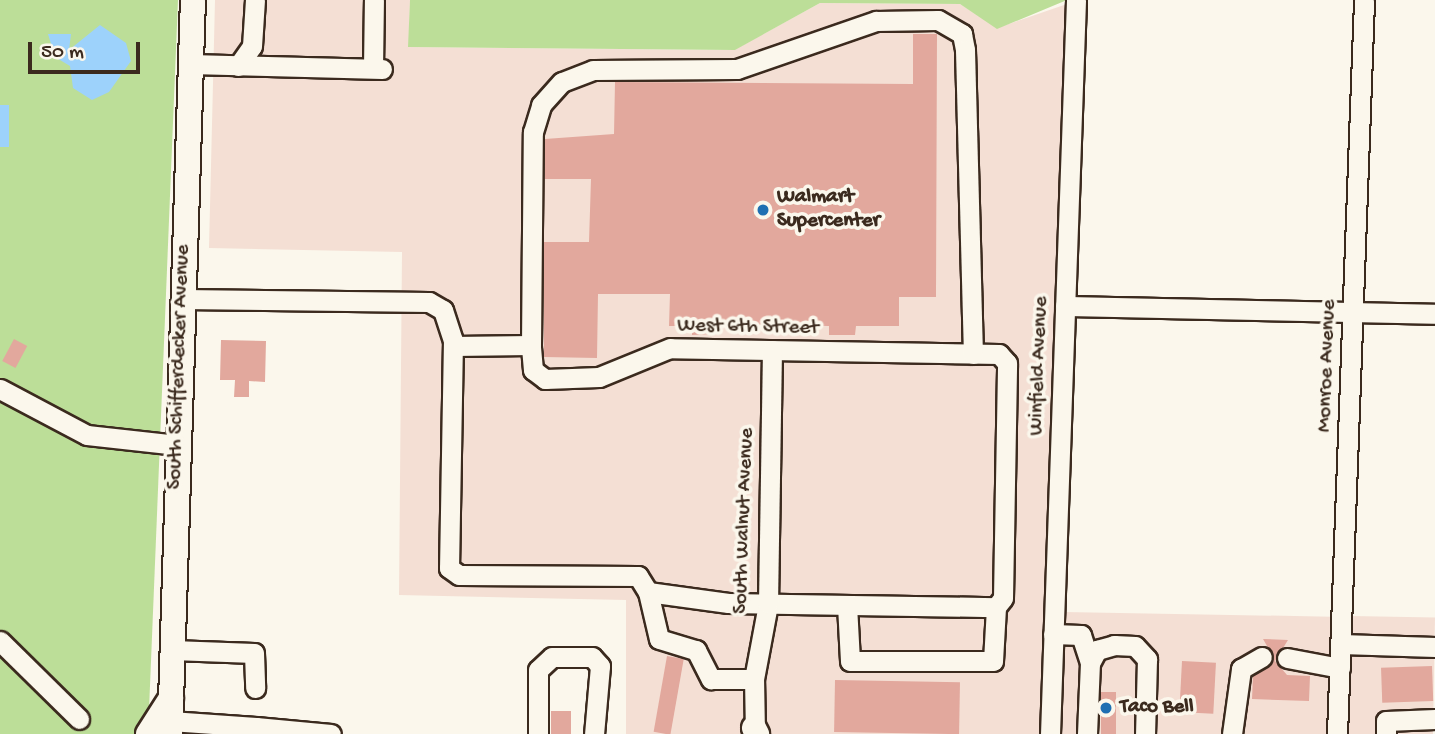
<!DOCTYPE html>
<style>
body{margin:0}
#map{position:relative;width:1435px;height:734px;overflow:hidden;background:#fbf7ec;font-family:"Gochi Hand",sans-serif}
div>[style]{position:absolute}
.built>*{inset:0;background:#f4dfd4;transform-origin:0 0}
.green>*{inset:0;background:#bcde98}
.water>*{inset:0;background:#9dd2fb;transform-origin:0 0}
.building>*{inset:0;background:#e2a89d;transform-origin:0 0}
.roads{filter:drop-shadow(2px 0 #3b2a1e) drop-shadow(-2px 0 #3b2a1e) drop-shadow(0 2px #3b2a1e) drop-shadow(0 -2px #3b2a1e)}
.minor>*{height:19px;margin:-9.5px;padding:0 9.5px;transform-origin:9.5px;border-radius:9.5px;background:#fbf7ec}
.major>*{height:24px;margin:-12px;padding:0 12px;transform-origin:12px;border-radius:12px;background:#fbf7ec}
.dots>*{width:19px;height:19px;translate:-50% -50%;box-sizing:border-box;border:4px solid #fbf7ec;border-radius:50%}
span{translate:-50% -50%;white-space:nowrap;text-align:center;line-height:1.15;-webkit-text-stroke:7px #fbf7ec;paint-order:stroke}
.poi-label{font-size:21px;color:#3b2a1e;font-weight:700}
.left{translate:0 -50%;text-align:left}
.street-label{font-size:21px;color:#3b2a1e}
.scale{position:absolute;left:28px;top:42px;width:112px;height:32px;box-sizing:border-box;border:4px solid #3b2a1e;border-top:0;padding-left:9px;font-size:21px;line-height:24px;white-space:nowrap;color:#3b2a1e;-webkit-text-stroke:5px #fbf7ec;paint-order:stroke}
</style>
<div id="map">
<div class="built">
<i style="clip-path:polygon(215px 0,410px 0,409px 47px,734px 50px,820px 3px,960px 4px,997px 28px,1067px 4px,1042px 734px,626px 734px,626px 600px,399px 595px,402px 252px,209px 248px)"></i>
<i style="left:1064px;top:612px;width:268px;height:122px;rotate:1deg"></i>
<i style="left:1351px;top:616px;width:84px;height:118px;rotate:1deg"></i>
</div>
<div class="green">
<i style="clip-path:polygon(0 0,178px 0,149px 710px,137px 734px,0 734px)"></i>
<i style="clip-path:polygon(410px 0,1067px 0,997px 29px,960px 4px,820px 3px,735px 50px,408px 47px)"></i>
</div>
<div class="water">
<i style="clip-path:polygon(100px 25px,126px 43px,131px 61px,109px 92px,92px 100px,73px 88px,70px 66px,55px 57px,48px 34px,71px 34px,69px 50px)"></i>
<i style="left:0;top:105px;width:9px;height:42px"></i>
</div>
<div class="building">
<i style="clip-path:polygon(913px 34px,937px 34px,936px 297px,899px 297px,899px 326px,856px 326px,855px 335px,829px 335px,829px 326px,715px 324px,715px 334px,692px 335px,692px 326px,669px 326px,670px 294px,598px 294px,597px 358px,544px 357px,544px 242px,589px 242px,591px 179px,545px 179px,545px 139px,614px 134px,615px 82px,913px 84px)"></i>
<i style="left:14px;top:339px;width:15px;height:25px;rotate:28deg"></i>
<i style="clip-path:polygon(221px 340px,266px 341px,265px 382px,249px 381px,249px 397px,234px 397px,235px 380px,220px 380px)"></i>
<i style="clip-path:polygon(1263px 639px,1288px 640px,1275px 661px,1287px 675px,1310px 676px,1309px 701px,1252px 699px,1253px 676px,1274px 658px)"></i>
<i style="left:667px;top:656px;width:17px;height:77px;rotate:10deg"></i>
<i style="left:1182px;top:661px;width:34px;height:51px;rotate:3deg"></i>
<i style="left:1432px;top:666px;width:35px;height:51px;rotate:88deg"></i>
<i style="left:835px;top:680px;width:125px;height:52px;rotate:1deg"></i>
<i style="left:1101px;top:692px;width:15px;height:42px"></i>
<i style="left:551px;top:711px;width:20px;height:23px"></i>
</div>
<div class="roads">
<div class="minor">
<i style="left:190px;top:64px;width:192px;rotate:1.5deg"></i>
<i style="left:238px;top:66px;width:24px;rotate:-55deg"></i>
<i style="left:252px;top:46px;width:46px;rotate:-86.3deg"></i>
<i style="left:373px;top:68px;width:68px;rotate:-89.2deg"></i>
<i style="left:182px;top:299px;width:247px;rotate:0.7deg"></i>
<i style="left:429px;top:302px;width:16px;rotate:30deg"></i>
<i style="left:443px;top:310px;width:32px;rotate:72deg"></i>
<i style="left:453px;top:340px;width:228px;rotate:91deg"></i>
<i style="left:449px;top:568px;width:12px;rotate:35deg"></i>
<i style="left:459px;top:575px;width:179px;rotate:0.3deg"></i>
<i style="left:638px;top:576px;width:19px;rotate:58deg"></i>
<i style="left:648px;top:592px;width:81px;rotate:7.8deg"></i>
<i style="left:728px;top:603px;width:268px;rotate:0.9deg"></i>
<i style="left:996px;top:607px;width:11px;rotate:-52deg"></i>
<i style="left:1003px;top:598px;width:235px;rotate:-89deg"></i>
<i style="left:1007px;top:363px;width:12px;rotate:-132deg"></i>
<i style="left:999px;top:354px;width:329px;rotate:-179deg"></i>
<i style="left:670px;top:348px;width:77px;rotate:157.8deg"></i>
<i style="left:599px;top:377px;width:54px;rotate:177.9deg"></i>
<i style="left:545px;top:379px;width:15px;rotate:-143deg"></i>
<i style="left:533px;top:370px;width:25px;rotate:-95deg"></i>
<i style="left:531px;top:345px;width:78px;rotate:179.3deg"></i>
<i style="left:1065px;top:306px;width:370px;rotate:1.2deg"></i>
<i style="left:531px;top:345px;width:213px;rotate:-89.5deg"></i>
<i style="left:533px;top:132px;width:28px;rotate:-73deg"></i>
<i style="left:541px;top:105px;width:31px;rotate:-48deg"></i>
<i style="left:562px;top:82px;width:33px;rotate:-21deg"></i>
<i style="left:593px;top:70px;width:144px;rotate:-0.4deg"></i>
<i style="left:737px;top:69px;width:147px;rotate:-19.1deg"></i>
<i style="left:876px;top:21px;width:62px;rotate:-0.9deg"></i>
<i style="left:938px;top:20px;width:28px;rotate:30deg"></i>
<i style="left:962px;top:34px;width:16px;rotate:79deg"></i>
<i style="left:965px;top:50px;width:304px;rotate:88.5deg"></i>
<i style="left:0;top:389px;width:98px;rotate:27.9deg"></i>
<i style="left:87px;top:435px;width:91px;rotate:6.3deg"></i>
<i style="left:648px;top:592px;width:48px;rotate:76.8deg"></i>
<i style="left:659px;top:639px;width:39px;rotate:17deg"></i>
<i style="left:696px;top:650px;width:33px;rotate:63deg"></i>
<i style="left:711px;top:679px;width:43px"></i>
<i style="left:847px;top:605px;width:56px;rotate:86.9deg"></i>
<i style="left:850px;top:661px;width:143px"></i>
<i style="left:993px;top:661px;width:54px;rotate:-86.8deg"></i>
<i style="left:1053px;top:634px;width:28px;rotate:2deg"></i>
<i style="left:1081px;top:635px;width:29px;rotate:72deg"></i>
<i style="left:0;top:641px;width:111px;rotate:44.6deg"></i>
<i style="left:1341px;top:644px;width:94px;rotate:1.8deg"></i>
<i style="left:172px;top:650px;width:82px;rotate:2.1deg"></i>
<i style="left:254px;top:653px;width:35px;rotate:88deg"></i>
<i style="left:1287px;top:658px;width:54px;rotate:10.7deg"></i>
<i style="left:170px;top:721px;width:86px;rotate:4deg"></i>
<i style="left:256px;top:727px;width:7px;rotate:90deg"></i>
<i style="left:256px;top:727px;width:75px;rotate:5.3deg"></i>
<i style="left:538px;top:734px;width:64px;rotate:-90deg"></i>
<i style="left:538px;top:670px;width:19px;rotate:-43deg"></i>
<i style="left:552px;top:657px;width:40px"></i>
<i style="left:592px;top:657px;width:12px;rotate:48deg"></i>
<i style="left:600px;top:666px;width:68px;rotate:95deg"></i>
<i style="left:755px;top:734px;width:55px;rotate:-91deg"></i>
<i style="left:754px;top:679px;width:76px;rotate:-79.4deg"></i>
<i style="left:768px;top:604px;width:254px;rotate:-89.1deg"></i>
<i style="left:1050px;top:734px;width:734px;rotate:-87.97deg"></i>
<i style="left:1087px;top:734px;width:71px;rotate:-87.6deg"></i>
<i style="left:1090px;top:663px;width:15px;rotate:-62deg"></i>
<i style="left:1097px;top:650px;width:18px;rotate:-16deg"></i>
<i style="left:1114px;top:645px;width:21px;rotate:3deg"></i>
<i style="left:1135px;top:646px;width:18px;rotate:47deg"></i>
<i style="left:1147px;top:659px;width:75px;rotate:91.5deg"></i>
<i style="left:1232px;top:734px;width:66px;rotate:-82.1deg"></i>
<i style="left:1241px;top:669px;width:24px;rotate:-30deg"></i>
<i style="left:1337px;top:734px;width:734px;rotate:-87.89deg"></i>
<i style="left:1386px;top:734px;width:13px;rotate:-90deg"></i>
<i style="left:1386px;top:721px;width:49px;rotate:-2.3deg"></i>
</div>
<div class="major">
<i style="left:754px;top:728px;width:7px;rotate:63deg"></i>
<i style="left:148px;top:734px;width:43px;rotate:-57.4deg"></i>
<i style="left:170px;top:734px;width:734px;rotate:-88.21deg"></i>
</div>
</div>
<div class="dots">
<i style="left:763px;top:210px;background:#1f6fb2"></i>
<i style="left:1106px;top:708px;background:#1f6fb2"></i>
</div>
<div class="poi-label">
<span class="left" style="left:777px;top:210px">Walmart<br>Supercenter</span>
<span class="left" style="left:1120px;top:708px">Taco Bell</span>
</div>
<div class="street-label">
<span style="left:748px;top:328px;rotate:1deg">West 6th Street</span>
<span style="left:1040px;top:366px;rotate:-88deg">Winfield Avenue</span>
<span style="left:1328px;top:366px;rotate:-88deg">Monroe Avenue</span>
<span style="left:180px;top:367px;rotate:-88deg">South Schifferdecker Avenue</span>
<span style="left:745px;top:521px;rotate:-88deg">South Walnut Avenue</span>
</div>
<div class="scale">50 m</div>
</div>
